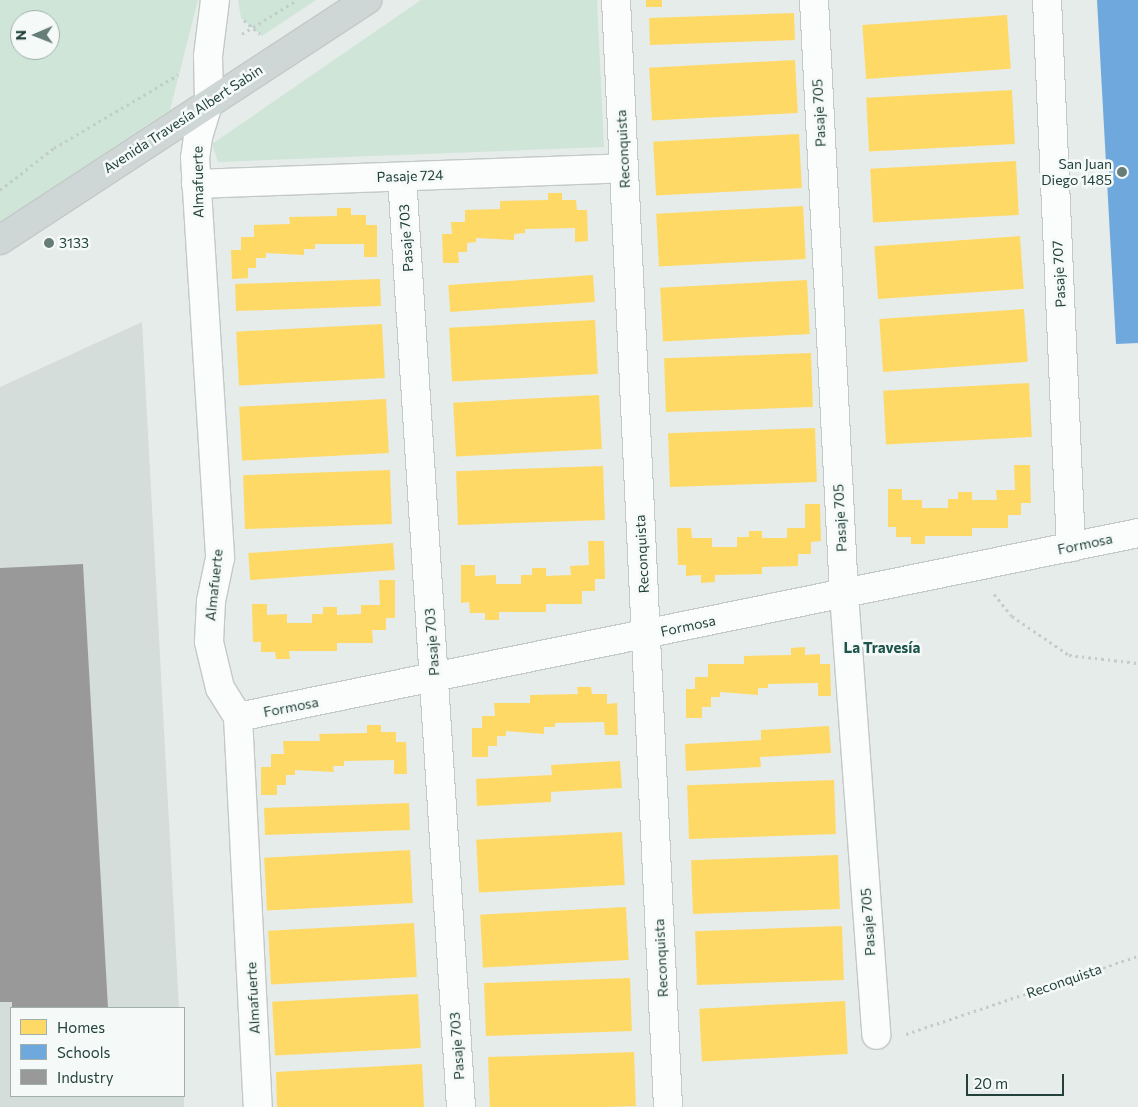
<!DOCTYPE html>
<meta charset="utf-8">
<style>
body{margin:0}
#map{position:relative;width:1138px;height:1107px;overflow:hidden;background:#e6ecea;font-family:Commissioner,sans-serif}
div>[style]{position:absolute}
.built>*{inset:0;background:#d4ddda}
.green>*{inset:0;background:#cfe5d8}
.homes>*{inset:0;background:#ffd966;transform-origin:0 0}
.schools>*{inset:0;background:#6fa8dc}
.industry>*{inset:0;background:#999}
.path>*{height:3px;margin-top:-1.5px;transform-origin:0;background:repeating-linear-gradient(90deg,#c2ccca 0 2.5px,transparent 0 6.5px)}
.roads{filter:drop-shadow(1px 0 #c3c9c7) drop-shadow(-1px 0 #c3c9c7) drop-shadow(0 1px #c3c9c7) drop-shadow(0 -1px #c3c9c7)}
.minor>*{height:28px;margin:-14px;padding:0 14px;transform-origin:14px;border-radius:14px;background:#fbfcfc}
.major>*{height:28px;margin:-14px;padding:0 14px;transform-origin:14px;border-radius:14px;background:#ced7d5}
.dots>*{width:14px;height:14px;translate:-50% -50%;box-sizing:border-box;border:2px solid #f5faf8;border-radius:50%}
span{translate:-50% -50%;white-space:nowrap;text-align:center;line-height:1.15;-webkit-text-stroke:5px #f5faf8;paint-order:stroke}
.street-label{font-size:14px;color:#23413b}
.poi-label{font-size:14px;color:#23413b}
.right{translate:-100% -50%;text-align:right}
.left{translate:0 -50%;text-align:left}
.neighbourhood-label{font-size:15px;color:#1d544b;font-weight:700}
.legend{position:absolute;left:10px;top:1007px;width:175px;height:90px;box-sizing:border-box;background:#f5faf8;border:1px solid #a1b0ac;margin:0;padding:6px 9px;list-style:none;font-size:15px;color:#23413b}
.legend li{display:flex;align-items:center;gap:10px;height:25px}
.legend b{width:25px;border:1px solid #a1b0ac}
.north{position:absolute;left:10px;top:10px;width:50px;height:50px;box-sizing:border-box;background:#f5faf8;border:1px solid #a1b0ac;border-radius:50%;rotate:269deg;font-size:14px;font-weight:700;line-height:20px;text-align:center;color:#23413b}
.north::after{content:'';display:block;margin:auto;width:18px;height:22px;background:#677d78;clip-path:polygon(50% 0,100% 100%,50% 72%,0 100%)}
.scale{position:absolute;left:966px;top:1074px;width:98px;height:22px;box-sizing:border-box;border:2px solid #23413b;border-top:0;padding-left:6px;font-size:15px;line-height:18px;white-space:nowrap;color:#23413b;-webkit-text-stroke:4px #f5faf8;paint-order:stroke}
</style>
<div id="map">
<div class="built">
<i style="clip-path:polygon(142px 322px,179px 1008px,11px 1008px,11px 1096px,184px 1094px,184px 1107px,0 1107px,0 387px)"></i>
</div>
<div class="green">
<i style="clip-path:polygon(evenodd,0 0,198px 0,170px 110px,0 222px,0 0,20px 20px,50px 20px,50px 50px,20px 50px,20px 20px)"></i>
<i style="clip-path:polygon(238px 0,316px 0,262px 36px,241px 18px)"></i>
<i style="clip-path:polygon(421px 0,597px 0,604px 147px,218px 162px,212px 144px)"></i>
</div>
<div class="homes">
<i style="left:646px;top:0;width:16px;height:7px"></i>
<i style="left:794px;top:13px;width:27px;height:145px;rotate:88deg"></i>
<i style="left:1007px;top:15px;width:54px;height:145px;rotate:86deg"></i>
<i style="left:795px;top:60px;width:53px;height:146px;rotate:87deg"></i>
<i style="left:1012px;top:90px;width:54px;height:146px;rotate:87deg"></i>
<i style="left:799px;top:134px;width:54px;height:146px;rotate:87deg"></i>
<i style="left:1016px;top:161px;width:54px;height:146px;rotate:87deg"></i>
<i style="clip-path:polygon(548px 193px,562px 193px,562px 200px,576px 200px,577px 210px,587px 210px,588px 241px,575px 242px,575px 228px,525px 229px,525px 233px,514px 234px,514px 240px,476px 238px,476px 242px,467px 243px,467px 252px,458px 252px,459px 263px,443px 263px,442px 234px,452px 234px,451px 222px,465px 222px,465px 210px,500px 209px,500px 201px,548px 200px)"></i>
<i style="left:803px;top:206px;width:53px;height:147px;rotate:87deg"></i>
<i style="clip-path:polygon(337px 208px,351px 208px,351px 215px,366px 215px,366px 225px,377px 225px,377px 257px,364px 257px,364px 244px,315px 244px,315px 249px,304px 249px,304px 255px,266px 253px,266px 258px,256px 258px,256px 268px,248px 268px,248px 278px,232px 279px,231px 250px,241px 250px,241px 237px,254px 237px,254px 225px,290px 224px,289px 217px,337px 216px)"></i>
<i style="left:1020px;top:236px;width:53px;height:146px;rotate:86deg"></i>
<i style="left:593px;top:275px;width:27px;height:145px;rotate:86deg"></i>
<i style="left:380px;top:279px;width:27px;height:145px;rotate:88deg"></i>
<i style="left:807px;top:280px;width:54px;height:147px;rotate:87deg"></i>
<i style="left:1024px;top:309px;width:53px;height:145px;rotate:86deg"></i>
<i style="left:595px;top:320px;width:54px;height:146px;rotate:87deg"></i>
<i style="left:382px;top:324px;width:54px;height:146px;rotate:87deg"></i>
<i style="left:811px;top:353px;width:54px;height:147px;rotate:88deg"></i>
<i style="left:1029px;top:383px;width:54px;height:146px;rotate:87deg"></i>
<i style="left:599px;top:395px;width:54px;height:146px;rotate:87deg"></i>
<i style="left:386px;top:399px;width:54px;height:147px;rotate:87deg"></i>
<i style="left:815px;top:428px;width:54px;height:147px;rotate:88deg"></i>
<i style="clip-path:polygon(1014px 465px,1030px 465px,1031px 503px,1021px 503px,1021px 515px,1008px 515px,1008px 528px,972px 528px,972px 536px,925px 536px,925px 544px,911px 544px,911px 537px,896px 537px,896px 527px,888px 527px,888px 489px,902px 489px,902px 500px,922px 500px,922px 508px,948px 508px,948px 499px,958px 499px,958px 492px,972px 492px,972px 500px,997px 500px,996px 490px,1015px 490px)"></i>
<i style="left:603px;top:466px;width:54px;height:147px;rotate:88deg"></i>
<i style="left:390px;top:470px;width:54px;height:147px;rotate:88deg"></i>
<i style="clip-path:polygon(805px 504px,820px 504px,821px 541px,811px 542px,811px 554px,798px 554px,798px 566px,762px 567px,762px 574px,715px 575px,715px 582px,701px 583px,701px 575px,686px 576px,686px 565px,678px 565px,677px 528px,691px 528px,692px 538px,712px 538px,712px 547px,737px 547px,737px 537px,749px 537px,749px 531px,762px 531px,762px 538px,787px 538px,787px 528px,805px 528px)"></i>
<i style="clip-path:polygon(588px 541px,604px 541px,605px 579px,595px 579px,595px 591px,582px 591px,582px 604px,546px 604px,546px 612px,499px 612px,499px 620px,485px 620px,485px 613px,470px 613px,469px 602px,461px 603px,461px 565px,475px 565px,475px 576px,496px 575px,496px 584px,521px 584px,521px 575px,532px 575px,532px 568px,546px 568px,546px 576px,571px 575px,570px 566px,589px 565px)"></i>
<i style="left:393px;top:543px;width:27px;height:145px;rotate:86deg"></i>
<i style="clip-path:polygon(379px 580px,395px 580px,395px 618px,386px 618px,386px 630px,372px 630px,373px 643px,337px 643px,337px 651px,289px 651px,290px 659px,276px 659px,275px 652px,261px 652px,261px 642px,253px 642px,252px 604px,267px 604px,267px 615px,287px 614px,287px 623px,312px 623px,312px 614px,323px 614px,323px 607px,337px 607px,337px 615px,361px 614px,361px 605px,380px 605px)"></i>
<i style="clip-path:polygon(805px 647px,805px 655px,820px 654px,820px 664px,830px 664px,831px 696px,818px 696px,818px 683px,768px 684px,768px 688px,758px 688px,758px 695px,720px 692px,720px 697px,711px 697px,711px 707px,702px 707px,702px 718px,686px 718px,686px 689px,695px 689px,695px 677px,708px 677px,708px 664px,744px 664px,744px 656px,791px 655px,791px 648px)"></i>
<i style="clip-path:polygon(577px 687px,591px 687px,592px 694px,607px 694px,607px 704px,617px 703px,618px 735px,605px 735px,604px 722px,555px 723px,555px 727px,544px 727px,544px 734px,506px 731px,506px 736px,497px 736px,497px 746px,488px 746px,488px 757px,472px 757px,472px 728px,482px 728px,482px 716px,495px 716px,494px 703px,530px 703px,530px 695px,578px 694px)"></i>
<i style="clip-path:polygon(367px 725px,381px 725px,381px 732px,396px 732px,396px 742px,406px 742px,407px 774px,394px 774px,394px 760px,344px 761px,344px 766px,333px 766px,334px 772px,295px 770px,295px 775px,286px 775px,286px 785px,277px 785px,277px 795px,261px 795px,261px 767px,271px 767px,271px 754px,284px 754px,283px 741px,320px 741px,319px 734px,367px 733px)"></i>
<i style="clip-path:polygon(829px 726px,831px 753px,760px 757px,761px 767px,686px 771px,685px 744px,761px 740px,761px 730px)"></i>
<i style="clip-path:polygon(620px 761px,622px 788px,551px 792px,551px 802px,477px 806px,476px 779px,552px 775px,551px 765px)"></i>
<i style="left:834px;top:780px;width:54px;height:147px;rotate:88deg"></i>
<i style="left:409px;top:803px;width:27px;height:145px;rotate:88deg"></i>
<i style="left:622px;top:832px;width:53px;height:146px;rotate:87deg"></i>
<i style="left:410px;top:850px;width:53px;height:146px;rotate:87deg"></i>
<i style="left:838px;top:855px;width:54px;height:147px;rotate:88deg"></i>
<i style="left:626px;top:907px;width:53px;height:146px;rotate:87deg"></i>
<i style="left:414px;top:923px;width:54px;height:146px;rotate:87deg"></i>
<i style="left:842px;top:926px;width:54px;height:147px;rotate:88deg"></i>
<i style="left:630px;top:978px;width:53px;height:146px;rotate:88deg"></i>
<i style="left:418px;top:994px;width:54px;height:146px;rotate:87deg"></i>
<i style="left:845px;top:1001px;width:53px;height:146px;rotate:87deg"></i>
<i style="left:634px;top:1052px;width:54px;height:146px;rotate:88deg"></i>
<i style="clip-path:polygon(422px 1064px,424px 1107px,277px 1107px,276px 1072px)"></i>
</div>
<div class="schools">
<i style="clip-path:polygon(1097px 0,1138px 0,1138px 343px,1116px 344px)"></i>
</div>
<div class="industry">
<i style="clip-path:polygon(83px 564px,108px 1008px,12px 1008px,12px 1002px,0 1002px,0 568px)"></i>
</div>
<div class="path">
<i style="left:244px;top:20px;width:21px;rotate:41deg"></i>
<i style="left:242px;top:34px;width:65px;rotate:-31.7deg"></i>
<i style="left:0;top:190px;width:68px;rotate:-37.9deg"></i>
<i style="left:54px;top:148px;width:144px;rotate:-30.5deg"></i>
<i style="left:994px;top:594px;width:28px;rotate:51deg"></i>
<i style="left:1012px;top:616px;width:69px;rotate:34.4deg"></i>
<i style="left:1069px;top:655px;width:69px;rotate:6.6deg"></i>
<i style="left:906px;top:1034px;width:245px;rotate:-18.6deg"></i>
</div>
<div class="roads">
<div class="minor">
<i style="left:215px;top:0;width:56px;rotate:97.1deg"></i>
<i style="left:208px;top:56px;width:45px;rotate:88.7deg"></i>
<i style="left:209px;top:101px;width:38px;rotate:107deg"></i>
<i style="left:198px;top:137px;width:21px;rotate:98deg"></i>
<i style="left:195px;top:158px;width:401px;rotate:86.4deg"></i>
<i style="left:220px;top:558px;width:44px;rotate:101.8deg"></i>
<i style="left:211px;top:601px;width:41px;rotate:92.8deg"></i>
<i style="left:209px;top:642px;width:47px;rotate:76.6deg"></i>
<i style="left:220px;top:688px;width:34px;rotate:58deg"></i>
<i style="left:238px;top:717px;width:391px;rotate:87.1deg"></i>
<i style="left:616px;top:0;width:1108px;rotate:87.31deg"></i>
<i style="left:814px;top:0;width:595px;rotate:87.11deg"></i>
<i style="left:844px;top:594px;width:442px;rotate:85.8deg"></i>
<i style="left:1047px;top:0;width:548px;rotate:87.49deg"></i>
<i style="left:402px;top:177px;width:932px;rotate:86.37deg"></i>
<i style="left:196px;top:184px;width:428px;rotate:-2.1deg"></i>
<i style="left:238px;top:717px;width:919px;rotate:-11.55deg"></i>
</div>
<div class="major">
<i style="left:0;top:240px;width:439px;rotate:-33.2deg"></i>
</div>
</div>
<div class="dots">
<i style="left:1122px;top:172px;background:#677d78"></i>
<i style="left:49px;top:243px;background:#677d78"></i>
</div>
<div class="street-label">
<span style="left:819px;top:113px;rotate:-93deg">Pasaje 705</span>
<span style="left:183px;top:119px;rotate:-33deg">Avenida Travesía Albert Sabin</span>
<span style="left:623px;top:149px;rotate:-93deg">Reconquista</span>
<span style="left:410px;top:176px;rotate:-2deg">Pasaje 724</span>
<span style="left:198px;top:182px;rotate:-91deg">Almafuerte</span>
<span style="left:406px;top:238px;rotate:-94deg">Pasaje 703</span>
<span style="left:1059px;top:274px;rotate:-93deg">Pasaje 707</span>
<span style="left:840px;top:518px;rotate:-93deg">Pasaje 705</span>
<span style="left:1085px;top:544px;rotate:-12deg">Formosa</span>
<span style="left:642px;top:554px;rotate:-93deg">Reconquista</span>
<span style="left:214px;top:585px;rotate:-84deg">Almafuerte</span>
<span style="left:688px;top:626px;rotate:-12deg">Formosa</span>
<span style="left:432px;top:642px;rotate:-94deg">Pasaje 703</span>
<span style="left:291px;top:707px;rotate:-11deg">Formosa</span>
<span style="left:868px;top:922px;rotate:-94deg">Pasaje 705</span>
<span style="left:661px;top:958px;rotate:-93deg">Reconquista</span>
<span style="left:1064px;top:981px;rotate:-19deg">Reconquista</span>
<span style="left:253px;top:998px;rotate:-93deg">Almafuerte</span>
<span style="left:457px;top:1046px;rotate:-94deg">Pasaje 703</span>
</div>
<div class="poi-label">
<span class="right" style="left:1112px;top:172px">San Juan<br>Diego 1485</span>
<span class="left" style="left:59px;top:243px">3133</span>
</div>
<div class="neighbourhood-label">
<span style="left:882px;top:648px">La Travesía</span>
</div>
<ul class="legend">
<li><b style="height:14px;background:#ffd966"></b>Homes</li>
<li><b style="height:14px;background:#6fa8dc"></b>Schools</li>
<li><b style="height:14px;background:#999"></b>Industry</li>
</ul>
<div class="north">N</div>
<div class="scale">20 m</div>
</div>
